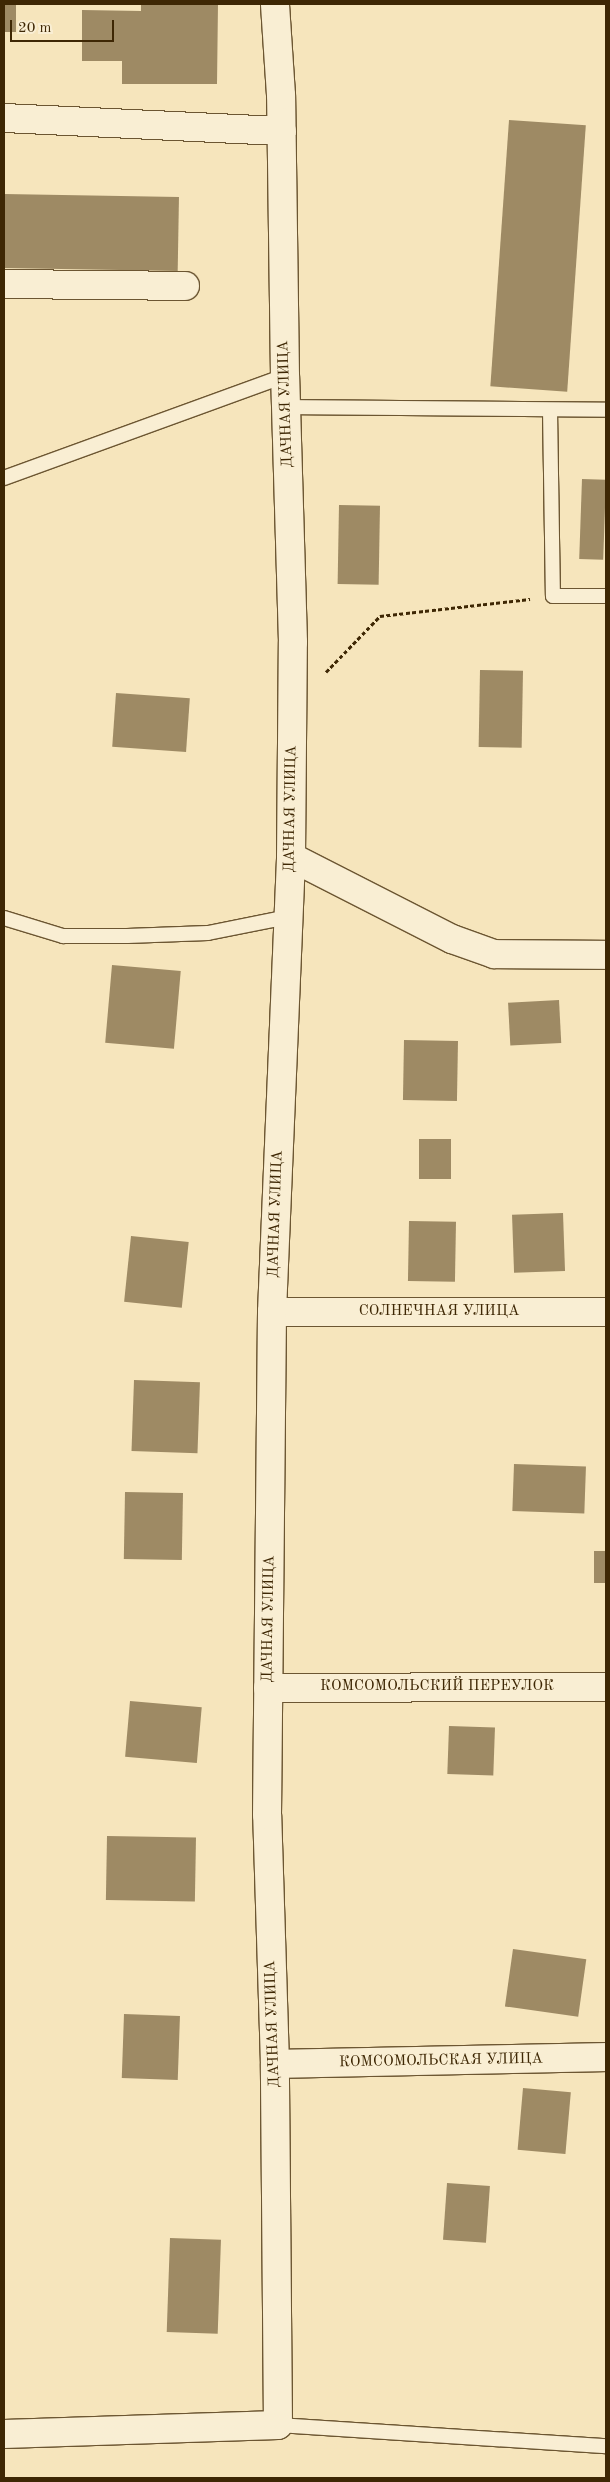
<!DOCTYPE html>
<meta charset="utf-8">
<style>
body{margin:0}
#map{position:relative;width:610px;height:2482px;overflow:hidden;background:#f6e5bc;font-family:"Old Standard TT",serif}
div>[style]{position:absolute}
.building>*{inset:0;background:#9e8a64;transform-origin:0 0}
.path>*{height:3px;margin-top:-1.5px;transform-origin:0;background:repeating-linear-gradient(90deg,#3e2704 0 4px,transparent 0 6.5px)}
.roads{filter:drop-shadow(1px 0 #6c5632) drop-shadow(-1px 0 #6c5632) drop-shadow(0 1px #6c5632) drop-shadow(0 -1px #6c5632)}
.service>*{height:14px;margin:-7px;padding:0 7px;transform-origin:7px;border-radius:7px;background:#f9eed3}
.minor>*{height:28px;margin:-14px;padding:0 14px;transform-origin:14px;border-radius:14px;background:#f9eed3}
span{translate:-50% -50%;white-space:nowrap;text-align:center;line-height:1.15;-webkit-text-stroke:4px #f9eed3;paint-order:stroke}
.street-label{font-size:15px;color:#3e2704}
.frame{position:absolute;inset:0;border:5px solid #3e2704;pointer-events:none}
.scale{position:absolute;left:10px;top:20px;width:104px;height:22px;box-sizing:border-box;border:2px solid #3e2704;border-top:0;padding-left:6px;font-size:15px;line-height:18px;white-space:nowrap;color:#3e2704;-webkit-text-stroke:4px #f9eed3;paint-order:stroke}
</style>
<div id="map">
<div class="building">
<i style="left:4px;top:4px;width:12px;height:28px"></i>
<i style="clip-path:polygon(141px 4px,218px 4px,217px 84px,122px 84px,122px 61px,82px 61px,82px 10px,141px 11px)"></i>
<i style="left:509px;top:120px;width:77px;height:267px;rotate:4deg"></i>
<i style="left:4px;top:194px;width:175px;height:74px;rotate:1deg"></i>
<i style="left:582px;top:479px;width:24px;height:80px;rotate:2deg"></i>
<i style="left:339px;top:505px;width:41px;height:79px;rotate:1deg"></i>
<i style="left:480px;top:670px;width:43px;height:77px;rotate:1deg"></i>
<i style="left:116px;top:693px;width:74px;height:54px;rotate:4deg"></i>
<i style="left:112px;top:965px;width:69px;height:78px;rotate:5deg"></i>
<i style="left:559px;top:1000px;width:43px;height:51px;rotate:87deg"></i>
<i style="left:404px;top:1040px;width:54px;height:60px;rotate:1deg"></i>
<i style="left:419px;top:1139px;width:32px;height:40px"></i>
<i style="left:563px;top:1213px;width:58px;height:51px;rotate:88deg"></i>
<i style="left:409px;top:1221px;width:47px;height:60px;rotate:1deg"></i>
<i style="left:131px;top:1236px;width:58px;height:66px;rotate:6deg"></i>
<i style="left:134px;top:1380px;width:66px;height:71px;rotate:2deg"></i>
<i style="left:514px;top:1464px;width:72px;height:47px;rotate:2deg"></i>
<i style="left:125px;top:1492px;width:58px;height:67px;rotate:1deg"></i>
<i style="left:594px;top:1551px;width:12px;height:32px"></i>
<i style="left:130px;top:1701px;width:72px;height:56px;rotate:5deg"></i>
<i style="left:449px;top:1726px;width:46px;height:48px;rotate:2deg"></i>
<i style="left:107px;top:1836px;width:89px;height:64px;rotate:1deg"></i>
<i style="left:513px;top:1949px;width:74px;height:58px;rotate:8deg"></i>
<i style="left:124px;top:2014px;width:56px;height:64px;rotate:2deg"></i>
<i style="left:523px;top:2088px;width:48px;height:62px;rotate:5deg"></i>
<i style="left:447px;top:2183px;width:43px;height:57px;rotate:4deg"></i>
<i style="left:170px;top:2238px;width:51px;height:94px;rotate:2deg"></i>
</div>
<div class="path">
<i style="left:326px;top:672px;width:78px;rotate:-46deg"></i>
<i style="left:380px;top:616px;width:151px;rotate:-6.5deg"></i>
</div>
<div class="roads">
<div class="service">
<i style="left:286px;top:407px;width:320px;rotate:0.5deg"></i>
<i style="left:550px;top:410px;width:186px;rotate:89.1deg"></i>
<i style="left:553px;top:596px;width:53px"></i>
<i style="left:4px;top:478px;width:299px;rotate:-20deg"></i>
<i style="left:4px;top:918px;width:62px;rotate:17deg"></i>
<i style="left:63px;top:936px;width:64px"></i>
<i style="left:127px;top:936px;width:81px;rotate:-2.1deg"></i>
<i style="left:208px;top:933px;width:82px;rotate:-11.3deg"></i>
<i style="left:278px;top:2425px;width:329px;rotate:3.7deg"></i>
</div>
<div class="minor">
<i style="left:4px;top:118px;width:278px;rotate:2.7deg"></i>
<i style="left:4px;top:284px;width:181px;rotate:0.6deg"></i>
<i style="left:291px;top:857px;width:181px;rotate:27deg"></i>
<i style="left:452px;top:939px;width:45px;rotate:19.7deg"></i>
<i style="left:494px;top:954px;width:112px;rotate:0.5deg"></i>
<i style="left:272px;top:1312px;width:334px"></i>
<i style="left:268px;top:1688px;width:338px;rotate:-0.2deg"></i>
<i style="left:275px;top:2064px;width:331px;rotate:-1.2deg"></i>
<i style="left:4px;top:2434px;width:274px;rotate:-1.9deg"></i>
<i style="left:278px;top:2425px;width:361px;rotate:-90.5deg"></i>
<i style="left:275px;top:2064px;width:249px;rotate:-91.8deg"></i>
<i style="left:267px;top:1815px;width:503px;rotate:-89.43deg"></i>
<i style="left:272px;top:1312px;width:455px;rotate:-87.6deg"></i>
<i style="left:291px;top:857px;width:215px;rotate:-89.5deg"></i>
<i style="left:293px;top:642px;width:266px;rotate:-91.7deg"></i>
<i style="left:285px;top:376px;width:281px;rotate:-90.8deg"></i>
<i style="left:281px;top:95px;width:91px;rotate:-93.8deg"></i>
</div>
</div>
<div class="street-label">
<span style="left:286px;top:404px;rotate:-92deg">ДАЧНАЯ УЛИЦА</span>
<span style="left:291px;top:809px;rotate:-89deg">ДАЧНАЯ УЛИЦА</span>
<span style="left:276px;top:1214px;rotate:-88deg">ДАЧНАЯ УЛИЦА</span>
<span style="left:439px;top:1312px">СОЛНЕЧНАЯ УЛИЦА</span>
<span style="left:269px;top:1619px;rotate:-89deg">ДАЧНАЯ УЛИЦА</span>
<span style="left:437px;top:1687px">КОМСОМОЛЬСКИЙ ПЕРЕУЛОК</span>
<span style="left:273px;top:2024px;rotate:-92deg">ДАЧНАЯ УЛИЦА</span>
<span style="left:441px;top:2061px;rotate:-1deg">КОМСОМОЛЬСКАЯ УЛИЦА</span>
</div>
<div class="frame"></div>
<div class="scale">20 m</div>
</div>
